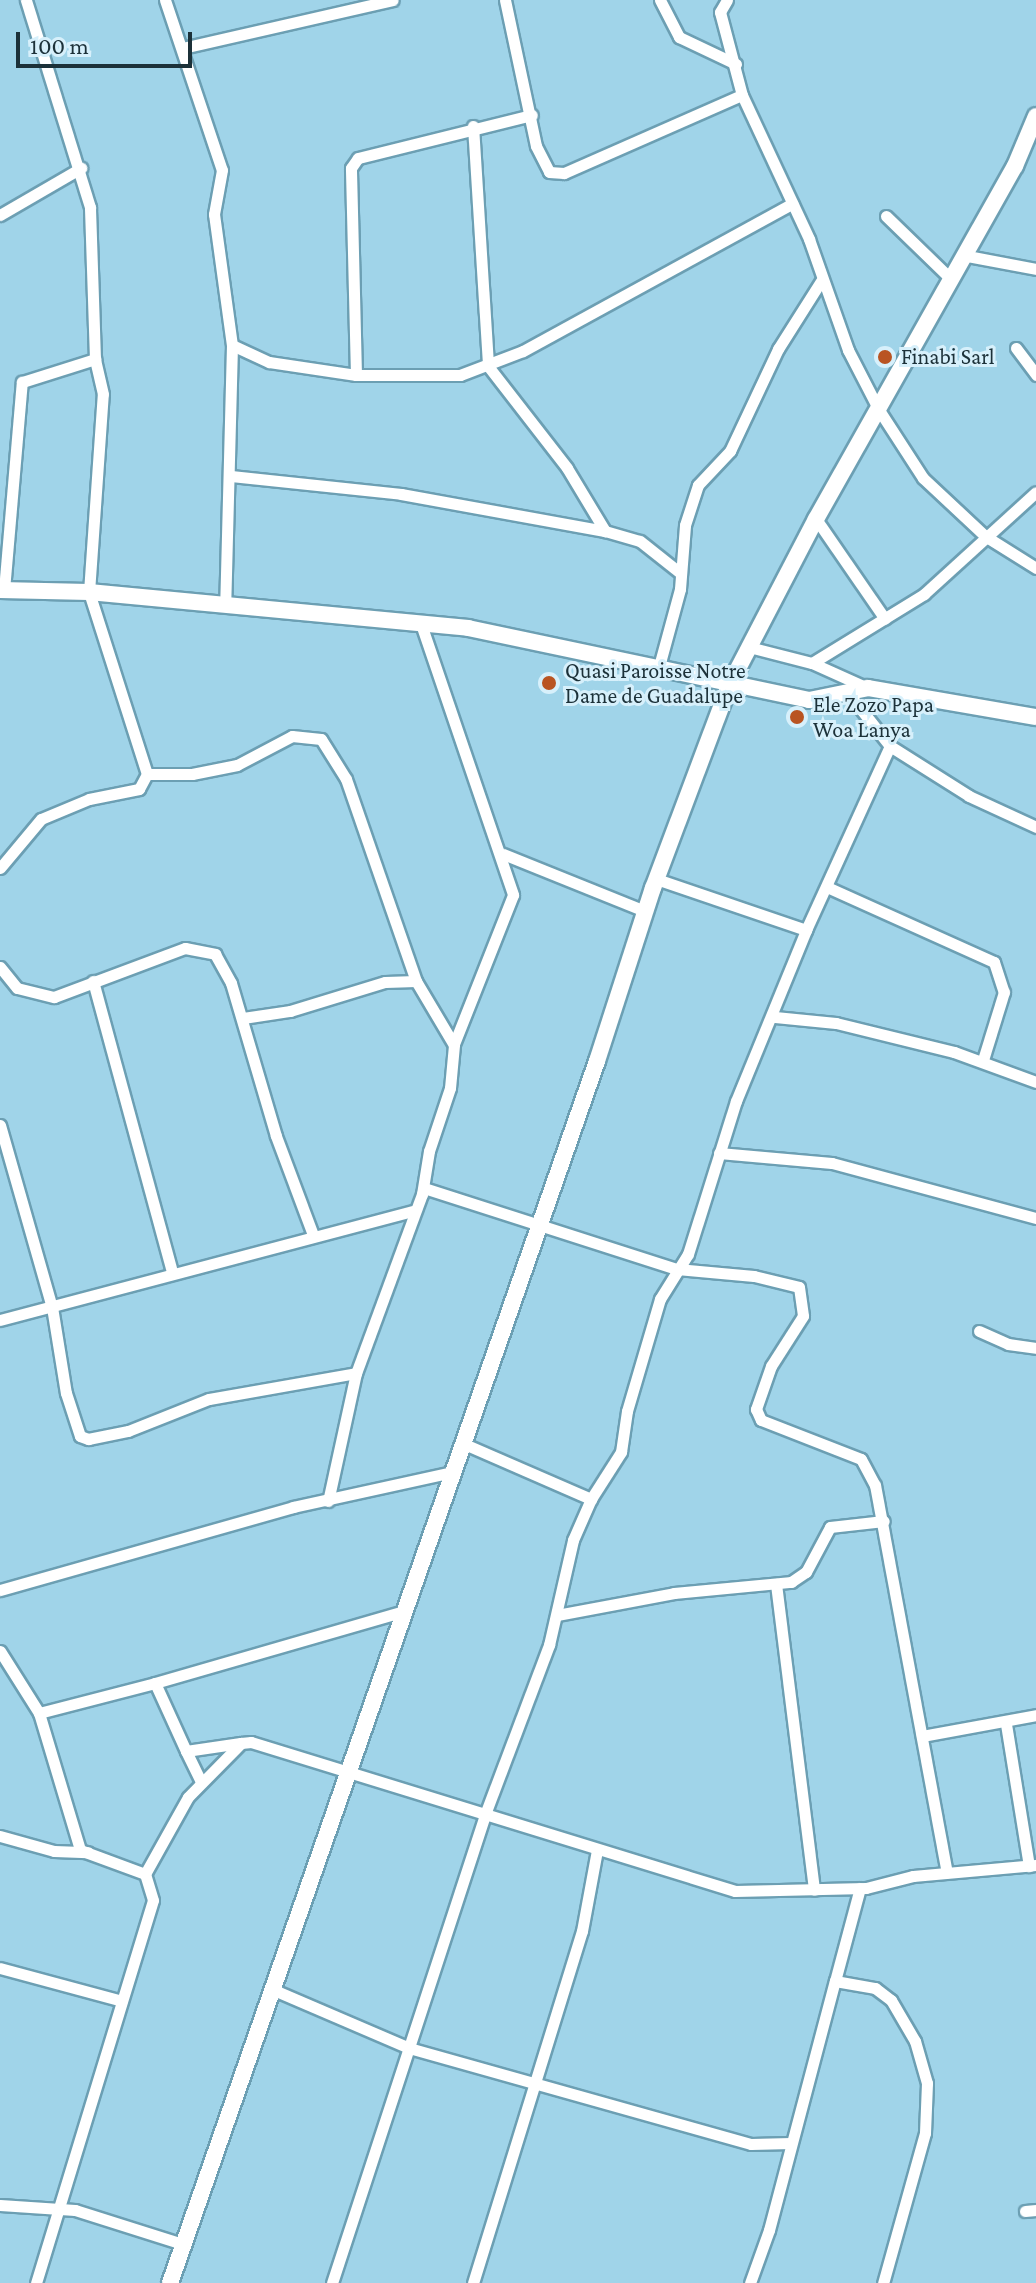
<!DOCTYPE html>
<html>
<head>
<meta charset="utf-8">
<style>
	body { margin:0 }
	#map { position:relative; width:1036px; height:2283px; overflow:hidden; background:#a0d4e9; font-family:"Crimson Pro",serif }
	div>[style] { position:absolute }
	[style*='--x'] { left:calc(var(--x)*1px); top:calc(var(--y)*1px); width:calc(var(--w)*1px); rotate:calc(var(--a)*1deg) }
	.roads { filter:drop-shadow(2px 0 #6c9fb3) drop-shadow(-2px 0 #6c9fb3) drop-shadow(0 2px #6c9fb3) drop-shadow(0 -2px #6c9fb3) }
	.street>* { height:11px; margin:-5.5px; padding:0 5.5px; transform-origin:5.5px; border-radius:5.5px; background:#fff }
	.secondary>* { height:16px; margin:-8px; padding:0 8px; transform-origin:8px; border-radius:8px; background:#fff }
	.dots>* { width:22px; height:22px; translate:-50% -50%; box-sizing:border-box; border:4px solid #d7f0fb; border-radius:50% }
	span { translate:-50% -50%; white-space:nowrap; text-align:center; line-height:1.15; -webkit-text-stroke:6px #d7f0fb; paint-order:stroke }
	.poi-label { font-size:22px; color:#1c3139 }
	.left { translate:0 -50%; text-align:left }
	.scale { position:absolute; left:16px; top:32px; width:176px; height:36px; box-sizing:border-box; border:4px solid #1c3139; border-top:0; padding-left:10px; font-size:24px; line-height:28px; white-space:nowrap; color:#1c3139; -webkit-text-stroke:6px #d7f0fb; paint-order:stroke }
</style>
</head>
<body>
<div id="map">
	<div class="roads">
		<div class="street">
			<i style="--x:165;--y:0;--w:179;--a:71.5"></i>
			<i style="--x:222;--y:170;--w:45;--a:100.3"></i>
			<i style="--x:214;--y:214;--w:132;--a:82.2"></i>
			<i style="--x:232;--y:345;--w:260;--a:91.5"></i>
			<i style="--x:505;--y:0;--w:149;--a:78"></i>
			<i style="--x:536;--y:146;--w:29;--a:63"></i>
			<i style="--x:549;--y:172;--w:15;--a:4"></i>
			<i style="--x:564;--y:173;--w:194;--a:-23.7"></i>
			<i style="--x:660;--y:0;--w:42;--a:62.8"></i>
			<i style="--x:679;--y:37;--w:63;--a:25.3"></i>
			<i style="--x:727;--y:0;--w:14;--a:120"></i>
			<i style="--x:720;--y:12;--w:86;--a:75.2"></i>
			<i style="--x:742;--y:95;--w:159;--a:65"></i>
			<i style="--x:809;--y:239;--w:118;--a:70.6"></i>
			<i style="--x:848;--y:350;--w:68;--a:62.7"></i>
			<i style="--x:879;--y:410;--w:81;--a:57.1"></i>
			<i style="--x:923;--y:478;--w:85;--a:43.1"></i>
			<i style="--x:985;--y:536;--w:60;--a:32.1"></i>
			<i style="--x:183;--y:48;--w:215;--a:-12.9"></i>
			<i style="--x:473;--y:126;--w:240;--a:86.4"></i>
			<i style="--x:488;--y:366;--w:129;--a:52.2"></i>
			<i style="--x:567;--y:468;--w:74;--a:58.9"></i>
			<i style="--x:0;--y:215;--w:94;--a:-30.1"></i>
			<i style="--x:886;--y:216;--w:89;--a:44.1"></i>
			<i style="--x:962;--y:255;--w:75;--a:10.7"></i>
			<i style="--x:232;--y:345;--w:41;--a:24.7"></i>
			<i style="--x:269;--y:362;--w:88;--a:8.5"></i>
			<i style="--x:356;--y:375;--w:104;--a:0"></i>
			<i style="--x:460;--y:375;--w:67;--a:-20.9"></i>
			<i style="--x:523;--y:351;--w:307;--a:-28.7"></i>
			<i style="--x:1016;--y:348;--w:34;--a:53"></i>
			<i style="--x:356;--y:375;--w:207;--a:-91.4"></i>
			<i style="--x:351;--y:168;--w:12;--a:-55"></i>
			<i style="--x:358;--y:158;--w:179;--a:-13.9"></i>
			<i style="--x:231;--y:476;--w:171;--a:6"></i>
			<i style="--x:401;--y:494;--w:207;--a:10.3"></i>
			<i style="--x:605;--y:531;--w:36;--a:16"></i>
			<i style="--x:640;--y:541;--w:50;--a:38.5"></i>
			<i style="--x:816;--y:519;--w:121;--a:55.4"></i>
			<i style="--x:4;--y:590;--w:209;--a:-85.1"></i>
			<i style="--x:22;--y:382;--w:77;--a:-17.5"></i>
			<i style="--x:421;--y:624;--w:286;--a:71.2"></i>
			<i style="--x:513;--y:895;--w:160;--a:111.6"></i>
			<i style="--x:749;--y:647;--w:65;--a:14.3"></i>
			<i style="--x:812;--y:663;--w:61;--a:24.1"></i>
			<i style="--x:812;--y:663;--w:132;--a:-31.6"></i>
			<i style="--x:924;--y:594;--w:151;--a:-42.3"></i>
			<i style="--x:658;--y:670;--w:84;--a:-74.8"></i>
			<i style="--x:680;--y:589;--w:64;--a:-85.5"></i>
			<i style="--x:685;--y:525;--w:42;--a:-72"></i>
			<i style="--x:698;--y:485;--w:47;--a:-46.7"></i>
			<i style="--x:730;--y:451;--w:113;--a:-64.8"></i>
			<i style="--x:778;--y:349;--w:80;--a:-57.7"></i>
			<i style="--x:848;--y:693;--w:68;--a:51.6"></i>
			<i style="--x:890;--y:746;--w:93;--a:32.3"></i>
			<i style="--x:969;--y:796;--w:74;--a:24.8"></i>
			<i style="--x:147;--y:774;--w:45;--a:0"></i>
			<i style="--x:192;--y:774;--w:46;--a:-11.3"></i>
			<i style="--x:237;--y:765;--w:62;--a:-27.8"></i>
			<i style="--x:292;--y:736;--w:29;--a:6"></i>
			<i style="--x:321;--y:739;--w:47;--a:58"></i>
			<i style="--x:346;--y:779;--w:214;--a:70.9"></i>
			<i style="--x:416;--y:981;--w:74;--a:59.3"></i>
			<i style="--x:454;--y:1045;--w:43;--a:95.3"></i>
			<i style="--x:450;--y:1088;--w:66;--a:108.4"></i>
			<i style="--x:429;--y:1151;--w:44;--a:99.2"></i>
			<i style="--x:422;--y:1194;--w:191;--a:110.2"></i>
			<i style="--x:356;--y:1373;--w:131;--a:102.3"></i>
			<i style="--x:503;--y:854;--w:153;--a:21.9"></i>
			<i style="--x:0;--y:868;--w:64;--a:-50.1"></i>
			<i style="--x:41;--y:819;--w:52;--a:-22.6"></i>
			<i style="--x:89;--y:799;--w:51;--a:-11.3"></i>
			<i style="--x:139;--y:789;--w:17;--a:-62"></i>
			<i style="--x:147;--y:774;--w:191;--a:-107.7"></i>
			<i style="--x:89;--y:592;--w:198;--a:-86"></i>
			<i style="--x:103;--y:394;--w:36;--a:-103"></i>
			<i style="--x:95;--y:359;--w:152;--a:-91.9"></i>
			<i style="--x:90;--y:207;--w:217;--a:-107.2"></i>
			<i style="--x:827;--y:887;--w:183;--a:24.2"></i>
			<i style="--x:994;--y:962;--w:32;--a:72"></i>
			<i style="--x:1004;--y:992;--w:71;--a:107.2"></i>
			<i style="--x:806;--y:930;--w:202;--a:-65.5"></i>
			<i style="--x:0;--y:967;--w:27;--a:51"></i>
			<i style="--x:17;--y:988;--w:38;--a:14"></i>
			<i style="--x:54;--y:997;--w:140;--a:-20.5"></i>
			<i style="--x:185;--y:948;--w:31;--a:11"></i>
			<i style="--x:215;--y:954;--w:33;--a:61"></i>
			<i style="--x:231;--y:983;--w:159;--a:73.6"></i>
			<i style="--x:276;--y:1136;--w:106;--a:69.5"></i>
			<i style="--x:93;--y:981;--w:302;--a:74.8"></i>
			<i style="--x:775;--y:1017;--w:61;--a:5.6"></i>
			<i style="--x:836;--y:1023;--w:122;--a:13.8"></i>
			<i style="--x:954;--y:1052;--w:87;--a:20.1"></i>
			<i style="--x:243;--y:1018;--w:48;--a:-8.5"></i>
			<i style="--x:290;--y:1011;--w:99;--a:-17"></i>
			<i style="--x:385;--y:982;--w:31;--a:-2"></i>
			<i style="--x:0;--y:1125;--w:189;--a:74.1"></i>
			<i style="--x:52;--y:1307;--w:87;--a:80.8"></i>
			<i style="--x:66;--y:1393;--w:45;--a:72"></i>
			<i style="--x:80;--y:1436;--w:9;--a:21"></i>
			<i style="--x:88;--y:1439;--w:41;--a:-11.3"></i>
			<i style="--x:128;--y:1431;--w:87;--a:-21.6"></i>
			<i style="--x:209;--y:1399;--w:149;--a:-10"></i>
			<i style="--x:719;--y:1153;--w:113;--a:5.1"></i>
			<i style="--x:832;--y:1163;--w:211;--a:15.1"></i>
			<i style="--x:424;--y:1188;--w:266;--a:17.8"></i>
			<i style="--x:677;--y:1269;--w:77;--a:5.2"></i>
			<i style="--x:754;--y:1276;--w:46;--a:13.7"></i>
			<i style="--x:799;--y:1287;--w:29;--a:82"></i>
			<i style="--x:803;--y:1316;--w:59;--a:122.6"></i>
			<i style="--x:771;--y:1366;--w:46;--a:109.2"></i>
			<i style="--x:756;--y:1409;--w:12;--a:66"></i>
			<i style="--x:761;--y:1420;--w:107;--a:21.3"></i>
			<i style="--x:861;--y:1459;--w:30;--a:62"></i>
			<i style="--x:875;--y:1485;--w:394;--a:79.5"></i>
			<i style="--x:0;--y:1320;--w:427;--a:-14.8"></i>
			<i style="--x:979;--y:1331;--w:32;--a:24"></i>
			<i style="--x:1008;--y:1344;--w:28;--a:8"></i>
			<i style="--x:462;--y:1443;--w:141;--a:23.5"></i>
			<i style="--x:776;--y:1584;--w:308;--a:82.9"></i>
			<i style="--x:0;--y:1590;--w:305;--a:-15.8"></i>
			<i style="--x:293;--y:1507;--w:163;--a:-12.4"></i>
			<i style="--x:557;--y:1615;--w:119;--a:-10.6"></i>
			<i style="--x:674;--y:1593;--w:118;--a:-5.4"></i>
			<i style="--x:791;--y:1582;--w:18;--a:-34"></i>
			<i style="--x:806;--y:1572;--w:51;--a:-61.9"></i>
			<i style="--x:830;--y:1527;--w:54;--a:-6.3"></i>
			<i style="--x:0;--y:1651;--w:73;--a:57.8"></i>
			<i style="--x:39;--y:1713;--w:120;--a:-14.5"></i>
			<i style="--x:155;--y:1683;--w:75;--a:65.5"></i>
			<i style="--x:186;--y:1751;--w:55;--a:-8.4"></i>
			<i style="--x:155;--y:1683;--w:259;--a:-16.1"></i>
			<i style="--x:39;--y:1713;--w:143;--a:73.3"></i>
			<i style="--x:80;--y:1850;--w:69;--a:20.3"></i>
			<i style="--x:145;--y:1874;--w:88;--a:-60.8"></i>
			<i style="--x:188;--y:1797;--w:76;--a:-45.5"></i>
			<i style="--x:241;--y:1743;--w:10;--a:-6"></i>
			<i style="--x:251;--y:1742;--w:506;--a:17.11"></i>
			<i style="--x:735;--y:1891;--w:131;--a:-1.3"></i>
			<i style="--x:866;--y:1888;--w:49;--a:-14.3"></i>
			<i style="--x:913;--y:1876;--w:123;--a:-5.1"></i>
			<i style="--x:1006;--y:1724;--w:144;--a:80.8"></i>
			<i style="--x:922;--y:1736;--w:116;--a:-10.4"></i>
			<i style="--x:186;--y:1751;--w:34;--a:64"></i>
			<i style="--x:0;--y:1836;--w:56;--a:15.5"></i>
			<i style="--x:54;--y:1851;--w:34;--a:2"></i>
			<i style="--x:0;--y:1968;--w:126;--a:15.1"></i>
			<i style="--x:835;--y:1981;--w:96;--a:-75"></i>
			<i style="--x:274;--y:1990;--w:147;--a:23.2"></i>
			<i style="--x:409;--y:2048;--w:355;--a:15.7"></i>
			<i style="--x:751;--y:2144;--w:40;--a:-1.4"></i>
			<i style="--x:0;--y:2205;--w:75;--a:3.8"></i>
			<i style="--x:75;--y:2210;--w:112;--a:17.6"></i>
			<i style="--x:1025;--y:2211;--w:11;--a:-5"></i>
			<i style="--x:36;--y:2283;--w:400;--a:-73"></i>
			<i style="--x:153;--y:1900;--w:27;--a:-107"></i>
			<i style="--x:332;--y:2283;--w:490;--a:-71.9"></i>
			<i style="--x:484;--y:1817;--w:184;--a:-69.3"></i>
			<i style="--x:549;--y:1645;--w:108;--a:-77.1"></i>
			<i style="--x:573;--y:1540;--w:45;--a:-66.3"></i>
			<i style="--x:591;--y:1499;--w:56;--a:-57.4"></i>
			<i style="--x:621;--y:1452;--w:41;--a:-81.7"></i>
			<i style="--x:627;--y:1411;--w:117;--a:-73.6"></i>
			<i style="--x:660;--y:1299;--w:53;--a:-58.1"></i>
			<i style="--x:688;--y:1254;--w:160;--a:-72.6"></i>
			<i style="--x:736;--y:1101;--w:185;--a:-67.7"></i>
			<i style="--x:806;--y:930;--w:158;--a:-161.2"></i>
			<i style="--x:473;--y:2283;--w:368;--a:-72.8"></i>
			<i style="--x:582;--y:1931;--w:82;--a:-79.5"></i>
			<i style="--x:750;--y:2283;--w:56;--a:-70.3"></i>
			<i style="--x:769;--y:2230;--w:258;--a:-75.2"></i>
			<i style="--x:835;--y:1981;--w:41;--a:9.9"></i>
			<i style="--x:875;--y:1988;--w:20;--a:37"></i>
			<i style="--x:891;--y:2000;--w:48;--a:59.7"></i>
			<i style="--x:915;--y:2041;--w:44;--a:74.1"></i>
			<i style="--x:927;--y:2083;--w:50;--a:92.3"></i>
			<i style="--x:925;--y:2133;--w:156;--a:105.6"></i>
		</div>
		<div class="secondary">
			<i style="--x:0;--y:590;--w:89;--a:1.3"></i>
			<i style="--x:89;--y:592;--w:381;--a:5.4"></i>
			<i style="--x:468;--y:628;--w:349;--a:11.9"></i>
			<i style="--x:809;--y:700;--w:60;--a:-11.5"></i>
			<i style="--x:868;--y:688;--w:170;--a:9.8"></i>
			<i style="--x:170;--y:2283;--w:1294;--a:-70.74"></i>
			<i style="--x:597;--y:1061;--w:182;--a:-72.1"></i>
			<i style="--x:653;--y:888;--w:216;--a:-69.4"></i>
			<i style="--x:729;--y:686;--w:188;--a:-62.5"></i>
			<i style="--x:816;--y:519;--w:405;--a:-60.6"></i>
			<i style="--x:1015;--y:166;--w:54;--a:-67.2"></i>
		</div>
	</div>
	<div class="dots">
		<i style="left:885px;top:357px;background:#b95422"></i>
		<i style="left:549px;top:683px;background:#b95422"></i>
		<i style="left:797px;top:717px;background:#b95422"></i>
	</div>
	<div class="poi-label">
		<span class="left" style="left:901px;top:357px">Finabi Sarl</span>
		<span class="left" style="left:565px;top:683px">Quasi Paroisse Notre<br>Dame de Guadalupe</span>
		<span class="left" style="left:813px;top:717px">Ele Zozo Papa<br>Woa Lanya</span>
	</div>
	<div class="scale">100 m</div>
</div>
</body>
</html>
